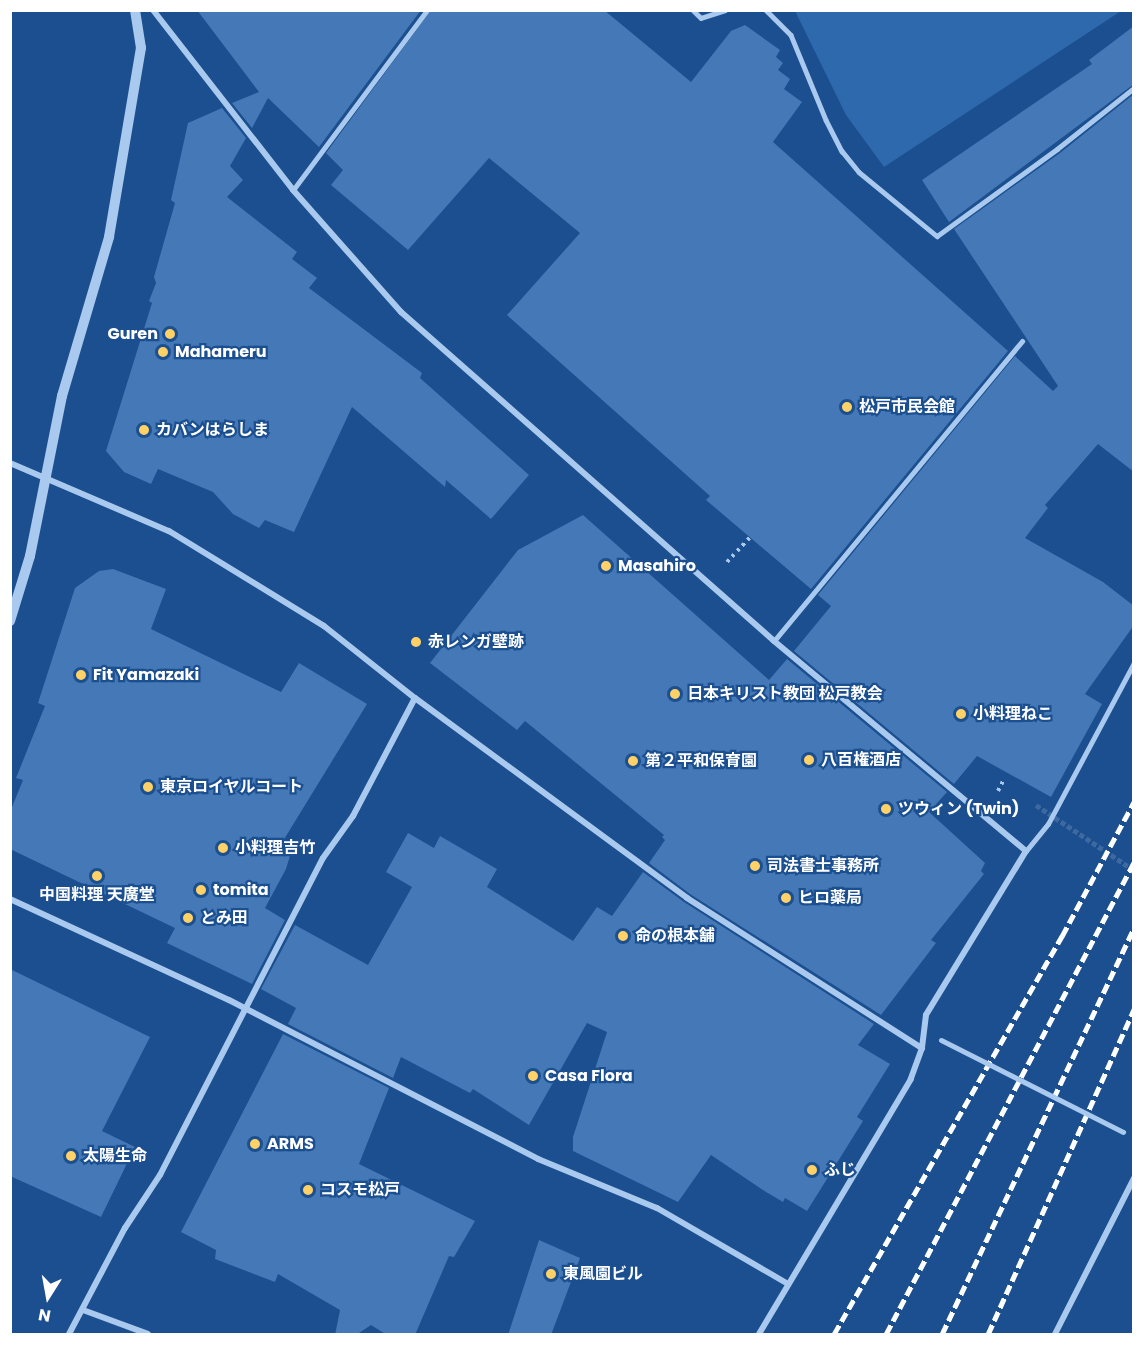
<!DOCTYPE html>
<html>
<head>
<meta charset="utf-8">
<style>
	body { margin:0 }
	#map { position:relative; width:1144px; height:1345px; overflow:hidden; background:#1b4f8f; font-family:Poppins,"Noto Sans JP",sans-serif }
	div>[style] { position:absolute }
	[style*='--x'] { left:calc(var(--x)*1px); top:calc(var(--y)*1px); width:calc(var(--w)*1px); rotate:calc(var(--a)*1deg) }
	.green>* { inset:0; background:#2e69ad }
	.building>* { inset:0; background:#4478b7 }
	.pedestrian-tunnel>* { height:5px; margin-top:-2.5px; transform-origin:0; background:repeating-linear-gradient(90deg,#3d69a0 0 5px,transparent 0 7.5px) }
	.path>* { height:4px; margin-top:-2px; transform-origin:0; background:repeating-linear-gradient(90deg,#a9c9ee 0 3px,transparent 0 7.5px) }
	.service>* { height:4.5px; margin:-2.25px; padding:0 2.25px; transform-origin:2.25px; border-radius:2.25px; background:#a9c9ee }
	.minor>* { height:6px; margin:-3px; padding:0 3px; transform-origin:3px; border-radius:3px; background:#a9c9ee }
	.tertiary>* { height:10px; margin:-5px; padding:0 5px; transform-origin:5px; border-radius:5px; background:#a9c9ee }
	.rail>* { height:4.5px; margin-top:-2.25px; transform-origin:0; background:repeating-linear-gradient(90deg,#fff 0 10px,transparent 0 14.5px) }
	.pedestrian-bridge>* { height:5px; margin:-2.5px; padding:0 2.5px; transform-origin:2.5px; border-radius:2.5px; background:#a9c9ee }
	.dots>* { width:16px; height:16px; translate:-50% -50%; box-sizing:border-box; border:3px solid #1b4f8f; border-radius:50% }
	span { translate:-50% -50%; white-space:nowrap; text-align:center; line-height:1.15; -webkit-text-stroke:4.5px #1b4f8f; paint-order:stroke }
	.poi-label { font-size:16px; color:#fff; font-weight:700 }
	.right { translate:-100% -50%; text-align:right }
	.left { translate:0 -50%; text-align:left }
	.frame { position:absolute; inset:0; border:12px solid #fff; pointer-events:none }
	.north { position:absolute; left:18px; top:1267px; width:60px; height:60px; -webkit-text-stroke:4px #1b4f8f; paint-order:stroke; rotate:191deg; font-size:16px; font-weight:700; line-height:24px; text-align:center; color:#fff }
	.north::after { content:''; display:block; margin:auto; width:21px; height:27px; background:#fff; clip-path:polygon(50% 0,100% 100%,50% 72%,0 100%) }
</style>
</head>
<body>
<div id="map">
	<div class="green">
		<i style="clip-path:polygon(795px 11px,796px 10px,1121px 11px,884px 167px,846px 115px)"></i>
	</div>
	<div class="building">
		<i style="clip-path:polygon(197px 10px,421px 10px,319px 147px,268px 98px,252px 128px,232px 103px,259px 92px)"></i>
		<i style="clip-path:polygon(431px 10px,604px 10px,691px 82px,731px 31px,745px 25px,780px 50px,776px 57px,783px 63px,778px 70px,790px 79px,784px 89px,802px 102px,773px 142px,1008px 351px,811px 589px,706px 500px,710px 496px,507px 315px,580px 233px,489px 158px,408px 250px,331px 185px,343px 170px,326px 153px)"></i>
		<i style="clip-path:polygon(1134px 26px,1134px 84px,949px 222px,922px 180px,1092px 64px,1089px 60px)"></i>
		<i style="clip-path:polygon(1134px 94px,1134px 472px,1098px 444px,1045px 505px,1048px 508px,1025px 538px,1103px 582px,1134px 606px,1134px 625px,1085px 694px,1102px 704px,1051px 797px,977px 756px,954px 784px,794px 651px,831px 606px,818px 595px,1015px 356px,1053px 391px,1058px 386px,954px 229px,1060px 153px)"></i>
		<i style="clip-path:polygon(222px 108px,246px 138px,230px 166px,243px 180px,227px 197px,297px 252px,292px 259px,317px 278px,309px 288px,422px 373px,420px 378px,529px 475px,491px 519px,446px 480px,445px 487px,352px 407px,294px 532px,265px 520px,259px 528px,233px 514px,213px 492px,158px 469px,151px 484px,124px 472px,106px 451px,152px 303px,149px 301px,156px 283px,154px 277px,175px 203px,171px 200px,188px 123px)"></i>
		<i style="clip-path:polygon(583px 515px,769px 680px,787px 659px,947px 792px,929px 812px,985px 863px,981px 871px,984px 874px,931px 940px,936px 943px,881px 1015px,690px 894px,649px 863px,665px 840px,662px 837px,664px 835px,525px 721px,517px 730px,430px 663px,518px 550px)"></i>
		<i style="clip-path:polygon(113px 569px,166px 589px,151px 629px,281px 692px,299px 663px,367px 704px,283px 841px,293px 846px,286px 869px,265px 908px,285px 920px,252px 984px,167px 943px,175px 928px,10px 849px,10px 812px,23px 780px,16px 778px,45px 706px,38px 703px,75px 588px,99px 571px)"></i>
		<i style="clip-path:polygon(408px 833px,434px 848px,440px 836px,497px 869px,487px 887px,573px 941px,597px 907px,612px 916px,643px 872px,684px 902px,874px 1024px,858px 1045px,890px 1064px,857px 1117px,863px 1121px,807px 1211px,785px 1198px,783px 1202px,766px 1192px,711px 1155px,678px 1202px,573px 1151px,573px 1137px,607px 1032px,587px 1023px,529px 1125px,473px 1089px,470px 1093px,401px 1057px,393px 1078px,288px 1024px,296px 1008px,261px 989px,295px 925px,368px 965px,412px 887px,386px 872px)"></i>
		<i style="clip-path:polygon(10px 969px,150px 1037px,102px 1131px,135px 1147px,101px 1217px,10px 1176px)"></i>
		<i style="clip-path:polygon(283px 1034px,389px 1088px,359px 1164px,475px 1221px,454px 1257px,449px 1256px,415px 1335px,387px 1335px,371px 1325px,356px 1335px,335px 1335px,340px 1310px,278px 1274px,275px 1282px,215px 1259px,216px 1250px,181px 1232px)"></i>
		<i style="clip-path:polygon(539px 1240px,580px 1258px,551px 1335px,508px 1335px)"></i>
	</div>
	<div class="pedestrian-tunnel">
		<i style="--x:1036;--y:805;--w:118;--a:33.6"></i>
	</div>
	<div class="path">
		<i style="--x:727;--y:562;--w:34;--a:-47"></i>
		<i style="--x:998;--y:791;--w:11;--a:-63"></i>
	</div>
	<div class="service">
		<i style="--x:693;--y:10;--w:11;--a:45"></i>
		<i style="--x:701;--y:18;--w:25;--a:-18"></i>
		<i style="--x:766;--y:10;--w:35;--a:45"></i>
		<i style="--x:791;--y:35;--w:92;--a:67.6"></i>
		<i style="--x:826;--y:120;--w:35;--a:63"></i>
		<i style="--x:842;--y:151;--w:27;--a:51"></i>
		<i style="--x:859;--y:172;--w:101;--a:39.4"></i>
		<i style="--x:937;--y:236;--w:148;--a:-35.9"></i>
		<i style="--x:1057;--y:149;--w:98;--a:-38.4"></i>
		<i style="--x:293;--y:190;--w:224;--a:-53.3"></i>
		<i style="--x:774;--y:641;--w:389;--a:-50.4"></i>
		<i style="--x:1026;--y:851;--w:35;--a:-51"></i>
		<i style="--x:1048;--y:824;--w:183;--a:-61.9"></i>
	</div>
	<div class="minor">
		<i style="--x:153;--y:10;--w:228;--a:52.1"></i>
		<i style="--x:293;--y:190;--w:163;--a:48.5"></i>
		<i style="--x:401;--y:312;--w:497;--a:41.4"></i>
		<i style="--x:774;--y:641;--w:328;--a:39.8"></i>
		<i style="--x:1026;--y:851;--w:192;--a:121.4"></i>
		<i style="--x:926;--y:1015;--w:33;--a:97"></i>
		<i style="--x:922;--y:1048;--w:33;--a:110"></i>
		<i style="--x:911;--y:1079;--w:297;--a:120.8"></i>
		<i style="--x:10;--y:463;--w:173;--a:23.2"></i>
		<i style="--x:169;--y:531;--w:182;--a:31.5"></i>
		<i style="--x:324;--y:626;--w:116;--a:38.4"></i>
		<i style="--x:415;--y:698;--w:338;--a:36.3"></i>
		<i style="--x:687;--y:898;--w:279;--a:32.6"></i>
		<i style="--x:10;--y:899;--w:241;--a:24.8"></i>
		<i style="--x:229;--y:1000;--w:348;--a:27.2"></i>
		<i style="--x:538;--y:1159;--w:129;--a:22.4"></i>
		<i style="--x:657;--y:1208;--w:151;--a:30.1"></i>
		<i style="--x:83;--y:1310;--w:69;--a:20.3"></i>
		<i style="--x:69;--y:1334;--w:120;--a:-62.2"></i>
		<i style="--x:125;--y:1228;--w:64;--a:-56.6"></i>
		<i style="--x:160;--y:1175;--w:356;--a:-62.8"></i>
		<i style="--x:323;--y:858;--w:52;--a:-54.5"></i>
		<i style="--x:353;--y:816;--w:133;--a:-62.3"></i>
		<i style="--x:1055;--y:1334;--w:175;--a:-63.1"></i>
	</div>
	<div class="tertiary">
		<i style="--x:10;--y:621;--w:68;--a:-72.9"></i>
		<i style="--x:30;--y:556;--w:163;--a:-78.7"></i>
		<i style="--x:62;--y:396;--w:166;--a:-73.5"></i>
		<i style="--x:109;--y:237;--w:192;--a:-80.4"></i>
		<i style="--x:141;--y:48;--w:38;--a:-99"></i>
	</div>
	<div class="rail">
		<i style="--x:834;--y:1334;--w:459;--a:-60.2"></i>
		<i style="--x:1062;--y:936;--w:152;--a:-61.8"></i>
		<i style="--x:886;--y:1334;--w:533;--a:-62.28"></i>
		<i style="--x:942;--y:1334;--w:449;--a:-64.7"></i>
		<i style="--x:988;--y:1334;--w:356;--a:-65.8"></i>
	</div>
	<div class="pedestrian-bridge">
		<i style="--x:941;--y:1040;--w:204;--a:26.8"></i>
	</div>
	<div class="dots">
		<i style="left:170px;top:334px;background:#ffd166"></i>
		<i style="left:163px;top:352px;background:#ffd166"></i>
		<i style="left:847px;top:407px;background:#ffd166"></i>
		<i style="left:144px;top:430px;background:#ffd166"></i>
		<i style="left:606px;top:566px;background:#ffd166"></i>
		<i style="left:416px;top:642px;background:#ffd166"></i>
		<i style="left:81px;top:675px;background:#ffd166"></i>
		<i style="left:675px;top:694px;background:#ffd166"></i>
		<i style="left:961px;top:714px;background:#ffd166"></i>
		<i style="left:809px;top:760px;background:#ffd166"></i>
		<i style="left:633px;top:761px;background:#ffd166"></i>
		<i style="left:148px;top:787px;background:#ffd166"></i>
		<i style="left:886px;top:809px;background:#ffd166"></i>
		<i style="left:223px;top:848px;background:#ffd166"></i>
		<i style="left:755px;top:866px;background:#ffd166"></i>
		<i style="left:97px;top:876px;background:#ffd166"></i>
		<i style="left:201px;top:890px;background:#ffd166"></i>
		<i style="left:786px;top:898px;background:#ffd166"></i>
		<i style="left:188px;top:918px;background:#ffd166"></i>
		<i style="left:623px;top:936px;background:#ffd166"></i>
		<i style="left:533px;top:1076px;background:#ffd166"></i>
		<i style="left:255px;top:1144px;background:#ffd166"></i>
		<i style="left:71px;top:1156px;background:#ffd166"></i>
		<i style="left:812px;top:1170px;background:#ffd166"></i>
		<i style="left:308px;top:1190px;background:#ffd166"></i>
		<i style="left:551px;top:1274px;background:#ffd166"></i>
	</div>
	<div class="poi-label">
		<span class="right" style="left:158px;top:334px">Guren</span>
		<span class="left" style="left:175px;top:352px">Mahameru</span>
		<span class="left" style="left:859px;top:407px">松戸市民会館</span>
		<span class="left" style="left:156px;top:430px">カバンはらしま</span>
		<span class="left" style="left:618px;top:566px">Masahiro</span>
		<span class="left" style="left:428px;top:642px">赤レンガ壁跡</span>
		<span class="left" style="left:93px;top:675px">Fit Yamazaki</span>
		<span class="left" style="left:687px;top:694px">日本キリスト教団 松戸教会</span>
		<span class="left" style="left:973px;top:714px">小料理ねこ</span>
		<span class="left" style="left:821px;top:760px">八百権酒店</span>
		<span class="left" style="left:645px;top:761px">第２平和保育園</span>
		<span class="left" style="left:160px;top:787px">東京ロイヤルコート</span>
		<span class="left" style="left:898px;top:809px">ツウィン (Twin)</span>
		<span class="left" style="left:235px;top:848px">小料理吉竹</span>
		<span class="left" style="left:767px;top:866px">司法書士事務所</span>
		<span class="left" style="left:213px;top:890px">tomita</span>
		<span style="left:97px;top:895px">中国料理 天廣堂</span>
		<span class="left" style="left:798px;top:898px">ヒロ薬局</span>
		<span class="left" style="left:200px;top:918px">とみ田</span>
		<span class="left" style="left:635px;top:936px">命の根本舗</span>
		<span class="left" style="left:545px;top:1076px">Casa Flora</span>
		<span class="left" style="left:267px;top:1144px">ARMS</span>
		<span class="left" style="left:83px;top:1156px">太陽生命</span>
		<span class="left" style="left:824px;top:1170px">ふじ</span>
		<span class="left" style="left:320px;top:1190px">コスモ松戸</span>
		<span class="left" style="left:563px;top:1274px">東風園ビル</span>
	</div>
	<div class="frame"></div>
	<div class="north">N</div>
</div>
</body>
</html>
